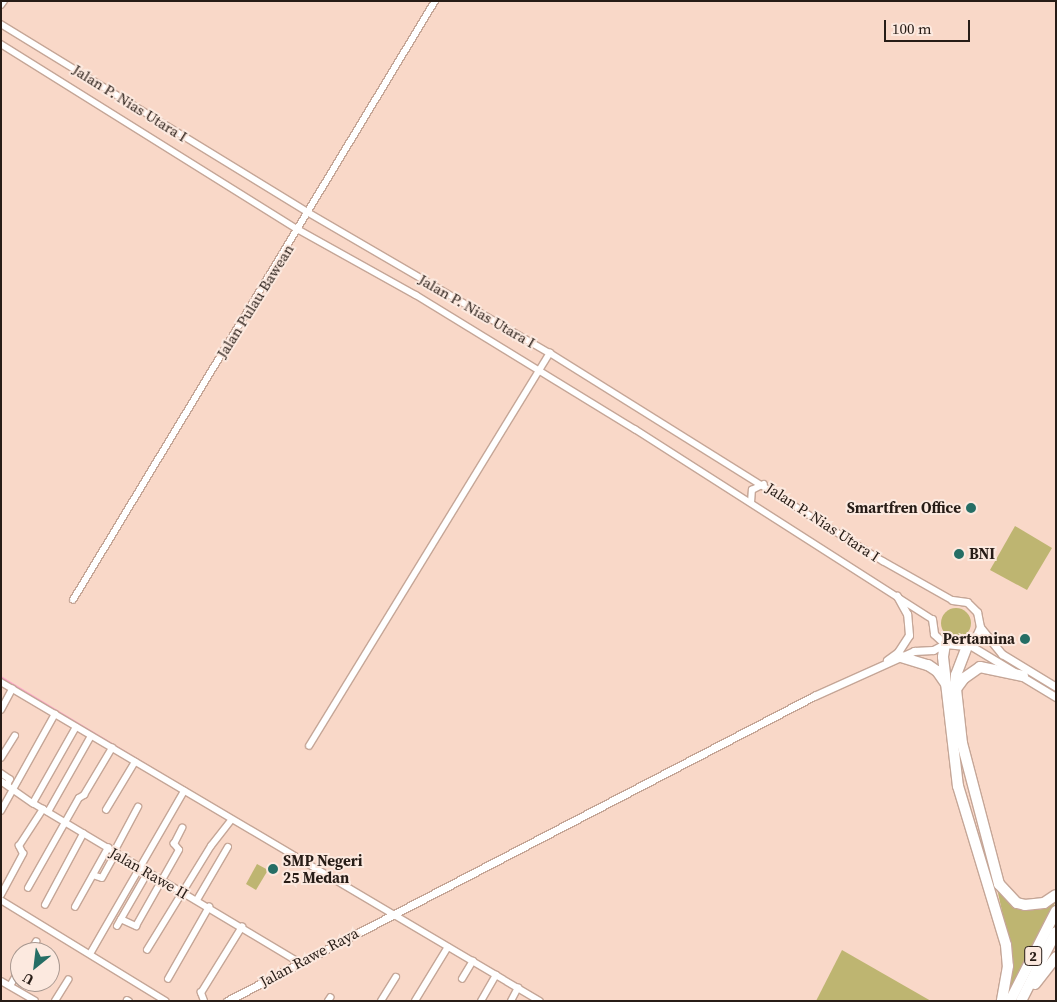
<!DOCTYPE html>
<html>
<head>
<meta charset="utf-8">
<style>
	body { margin:0 }
	#map { position:relative; width:1057px; height:1002px; overflow:hidden; background:#f9d8c8; font-family:"Source Serif 4",serif }
	div>[style] { position:absolute }
	[style*='--x'] { left:calc(var(--x)*1px); top:calc(var(--y)*1px); width:calc(var(--w)*1px); rotate:calc(var(--a)*1deg) }
	.green>* { inset:0; background:#beb571 }
	.round { border-radius:50% }
	.stream>* { height:2px; margin:-1px; padding:0 1px; transform-origin:1px; border-radius:1px; background:#ffa3c9 }
	.roads { filter:drop-shadow(1px 0 #c5a697) drop-shadow(-1px 0 #c5a697) drop-shadow(0 1px #c5a697) drop-shadow(0 -1px #c5a697) }
	.minor>* { height:5.5px; margin:-2.75px; padding:0 2.75px; transform-origin:2.75px; border-radius:2.75px; background:#fff }
	.tertiary>* { height:7px; margin:-3.5px; padding:0 3.5px; transform-origin:3.5px; border-radius:3.5px; background:#fff }
	.motorway>* { height:10px; margin:-5px; padding:0 5px; transform-origin:5px; border-radius:5px; background:#fff }
	.dots>* { width:14px; height:14px; translate:-50% -50%; box-sizing:border-box; border:2px solid #fce9df; border-radius:50% }
	span { translate:-50% -50%; white-space:nowrap; text-align:center; line-height:1.15; -webkit-text-stroke:4px #fce9df; paint-order:stroke }
	.shield-label span { padding:1px 4px; background:#fce9df; border:1px solid; border-radius:4px; -webkit-text-stroke-width:0 }
	.shield-label { font-size:14px; color:#271c16; font-weight:700 }
	.street-label { font-size:15px; color:#271c16 }
	.poi-label { font-size:15px; color:#271c16; font-weight:700 }
	.right { translate:-100% -50%; text-align:right }
	.left { translate:0 -50%; text-align:left }
	.frame { position:absolute; inset:0; border:2px solid #271c16; pointer-events:none }
	.north { position:absolute; left:10px; top:942px; width:50px; height:50px; box-sizing:border-box; background:#fce9df; border:1px solid #a7978f; border-radius:50%; rotate:209deg; font-size:14px; font-weight:700; line-height:20px; text-align:center; color:#271c16 }
	.north::after { content:''; display:block; margin:auto; width:18px; height:22px; background:#266e65; clip-path:polygon(50% 0,100% 100%,50% 72%,0 100%) }
	.scale { position:absolute; left:884px; top:20px; width:86px; height:22px; box-sizing:border-box; border:2px solid #271c16; border-top:0; padding-left:6px; font-size:15px; line-height:18px; white-space:nowrap; color:#271c16; -webkit-text-stroke:4px #fce9df; paint-order:stroke }
</style>
</head>
<body>
<div id="map">
	<div class="green">
		<i style="clip-path:polygon(1015px 526px,1052px 548px,1027px 590px,990px 570px)"></i>
		<i class="round" style="left:941px;top:608px;width:30px;height:30px"></i>
		<i style="clip-path:polygon(257px 864px,268px 870px,256px 890px,246px 884px)"></i>
		<i style="clip-path:polygon(996px 884px,1006px 899px,1026px 910px,1040px 910px,1056px 901px,1009px 992px,1011px 965px,1008px 938px)"></i>
		<i style="clip-path:polygon(842px 950px,931px 1001px,816px 1001px)"></i>
	</div>
	<div class="stream">
		<i style="--x:1;--y:677;--w:232;--a:31.1"></i>
	</div>
	<div class="roads">
		<div class="minor">
			<i style="--x:1;--y:5;--w:5;--a:-53"></i>
			<i style="--x:1;--y:24;--w:361;--a:31.5"></i>
			<i style="--x:309;--y:213;--w:279;--a:30.2"></i>
			<i style="--x:550;--y:353;--w:393;--a:32"></i>
			<i style="--x:883;--y:561;--w:79;--a:29.5"></i>
			<i style="--x:1;--y:44;--w:351;--a:32"></i>
			<i style="--x:299;--y:230;--w:134;--a:29.1"></i>
			<i style="--x:416;--y:295;--w:257;--a:31.5"></i>
			<i style="--x:635;--y:429;--w:353;--a:32.6"></i>
			<i style="--x:751;--y:503;--w:13;--a:-86"></i>
			<i style="--x:752;--y:490;--w:13;--a:-27"></i>
			<i style="--x:73;--y:600;--w:700;--a:-58.85"></i>
			<i style="--x:1;--y:682;--w:626;--a:30.62"></i>
			<i style="--x:1;--y:710;--w:24;--a:-62"></i>
			<i style="--x:309;--y:746;--w:461;--a:-58.5"></i>
			<i style="--x:1;--y:758;--w:26;--a:-58"></i>
			<i style="--x:1;--y:773;--w:11;--a:34"></i>
			<i style="--x:10;--y:779;--w:6;--a:108"></i>
			<i style="--x:1;--y:781;--w:39;--a:35"></i>
			<i style="--x:33;--y:803;--w:310;--a:30.9"></i>
			<i style="--x:33;--y:803;--w:87;--a:-60.5"></i>
			<i style="--x:106;--y:810;--w:56;--a:-58.9"></i>
			<i style="--x:1;--y:811;--w:111;--a:-60.9"></i>
			<i style="--x:48;--y:812;--w:87;--a:-60.5"></i>
			<i style="--x:114;--y:852;--w:51;--a:-61.9"></i>
			<i style="--x:93;--y:875;--w:9;--a:18"></i>
			<i style="--x:102;--y:878;--w:29;--a:-61"></i>
			<i style="--x:28;--y:888;--w:103;--a:-60.5"></i>
			<i style="--x:79;--y:798;--w:6;--a:-31"></i>
			<i style="--x:84;--y:795;--w:55;--a:-59.2"></i>
			<i style="--x:1;--y:895;--w:47;--a:-61.8"></i>
			<i style="--x:23;--y:854;--w:9;--a:-117"></i>
			<i style="--x:19;--y:846;--w:44;--a:-57"></i>
			<i style="--x:1;--y:900;--w:193;--a:31.5"></i>
			<i style="--x:197;--y:900;--w:61;--a:-59.7"></i>
			<i style="--x:45;--y:905;--w:81;--a:-61.8"></i>
			<i style="--x:75;--y:907;--w:68;--a:-60.8"></i>
			<i style="--x:121;--y:919;--w:17;--a:25"></i>
			<i style="--x:136;--y:926;--w:87;--a:-60.5"></i>
			<i style="--x:179;--y:850;--w:8;--a:-130"></i>
			<i style="--x:174;--y:844;--w:18;--a:-63"></i>
			<i style="--x:117;--y:926;--w:62;--a:-60.1"></i>
			<i style="--x:147;--y:950;--w:122;--a:-58.4"></i>
			<i style="--x:211;--y:846;--w:33;--a:-52"></i>
			<i style="--x:30;--y:952;--w:12;--a:-59"></i>
			<i style="--x:90;--y:954;--w:188;--a:-60"></i>
			<i style="--x:168;--y:979;--w:83;--a:-60.3"></i>
			<i style="--x:462;--y:979;--w:21;--a:-59"></i>
			<i style="--x:1;--y:981;--w:39;--a:30"></i>
			<i style="--x:10;--y:986;--w:20;--a:-60"></i>
			<i style="--x:127;--y:1000;--w:2;--a:27"></i>
			<i style="--x:55;--y:1001;--w:25;--a:-58"></i>
			<i style="--x:204;--y:1001;--w:9;--a:-111"></i>
			<i style="--x:201;--y:993;--w:78;--a:-58.2"></i>
			<i style="--x:328;--y:1001;--w:4;--a:-56"></i>
			<i style="--x:381;--y:1001;--w:28;--a:-58"></i>
			<i style="--x:415;--y:1001;--w:63;--a:-58.6"></i>
			<i style="--x:481;--y:1001;--w:30;--a:-60"></i>
			<i style="--x:511;--y:1001;--w:15;--a:-62"></i>
		</div>
		<div class="tertiary">
			<i style="--x:932;--y:619;--w:15;--a:82"></i>
			<i style="--x:934;--y:634;--w:15;--a:42"></i>
			<i style="--x:945;--y:644;--w:18;--a:6"></i>
			<i style="--x:963;--y:646;--w:13;--a:-29"></i>
			<i style="--x:974;--y:640;--w:14;--a:-65"></i>
			<i style="--x:980;--y:627;--w:15;--a:-101"></i>
			<i style="--x:977;--y:612;--w:14;--a:-135"></i>
			<i style="--x:967;--y:602;--w:15;--a:-172"></i>
			<i style="--x:980;--y:627;--w:35;--a:51"></i>
			<i style="--x:1002;--y:654;--w:63;--a:31.4"></i>
			<i style="--x:968;--y:644;--w:103;--a:31.1"></i>
			<i style="--x:887;--y:660;--w:14;--a:-36"></i>
			<i style="--x:898;--y:652;--w:20;--a:-57"></i>
			<i style="--x:909;--y:635;--w:21;--a:-95"></i>
			<i style="--x:907;--y:614;--w:21;--a:-119"></i>
			<i style="--x:227;--y:1001;--w:662;--a:-27.46"></i>
			<i style="--x:814;--y:696;--w:110;--a:-24.2"></i>
			<i style="--x:914;--y:651;--w:19;--a:-3"></i>
			<i style="--x:933;--y:650;--w:13;--a:-27"></i>
		</div>
		<div class="motorway">
			<i style="--x:945;--y:644;--w:13;--a:99"></i>
			<i style="--x:943;--y:657;--w:130;--a:83.4"></i>
			<i style="--x:958;--y:786;--w:166;--a:73.2"></i>
			<i style="--x:1006;--y:945;--w:21;--a:85"></i>
			<i style="--x:1008;--y:966;--w:36;--a:100"></i>
			<i style="--x:901;--y:657;--w:28;--a:17"></i>
			<i style="--x:928;--y:665;--w:11;--a:34"></i>
			<i style="--x:937;--y:671;--w:16;--a:55"></i>
			<i style="--x:1023;--y:676;--w:44;--a:-168.2"></i>
			<i style="--x:980;--y:667;--w:19;--a:145"></i>
			<i style="--x:964;--y:678;--w:14;--a:126"></i>
			<i style="--x:956;--y:689;--w:54;--a:83.7"></i>
			<i style="--x:962;--y:743;--w:146;--a:75.3"></i>
			<i style="--x:999;--y:884;--w:26;--a:47"></i>
			<i style="--x:1017;--y:903;--w:8;--a:14"></i>
			<i style="--x:1025;--y:905;--w:19;--a:-6"></i>
			<i style="--x:1044;--y:903;--w:14;--a:-34"></i>
			<i style="--x:956;--y:689;--w:14;--a:-90"></i>
			<i style="--x:956;--y:675;--w:33;--a:-69"></i>
			<i style="--x:1035;--y:984;--w:34;--a:-52"></i>
			<i style="--x:1010;--y:1001;--w:101;--a:-62.9"></i>
			<i style="--x:1021;--y:1001;--w:77;--a:-63.1"></i>
		</div>
	</div>
	<div class="dots">
		<i style="left:971px;top:508px;background:#266e65"></i>
		<i style="left:959px;top:554px;background:#266e65"></i>
		<i style="left:1025px;top:639px;background:#266e65"></i>
		<i style="left:273px;top:869px;background:#266e65"></i>
	</div>
	<div class="shield-label">
		<span style="left:1033px;top:956px">2</span>
	</div>
	<div class="street-label">
		<span style="left:130px;top:103px;rotate:32deg">Jalan P. Nias Utara I</span>
		<span style="left:255px;top:301px;rotate:-58deg">Jalan Pulau Bawean</span>
		<span style="left:477px;top:311px;rotate:30deg">Jalan P. Nias Utara I</span>
		<span style="left:823px;top:522px;rotate:33deg">Jalan P. Nias Utara I</span>
		<span style="left:149px;top:873px;rotate:30deg">Jalan Rawe II</span>
		<span style="left:309px;top:957px;rotate:-28deg">Jalan Rawe Raya</span>
	</div>
	<div class="poi-label">
		<span class="right" style="left:961px;top:508px">Smartfren Office</span>
		<span class="left" style="left:969px;top:554px">BNI</span>
		<span class="right" style="left:1015px;top:639px">Pertamina</span>
		<span class="left" style="left:283px;top:869px">SMP Negeri<br>25 Medan</span>
	</div>
	<div class="frame"></div>
	<div class="north">U</div>
	<div class="scale">100 m</div>
</div>
</body>
</html>
